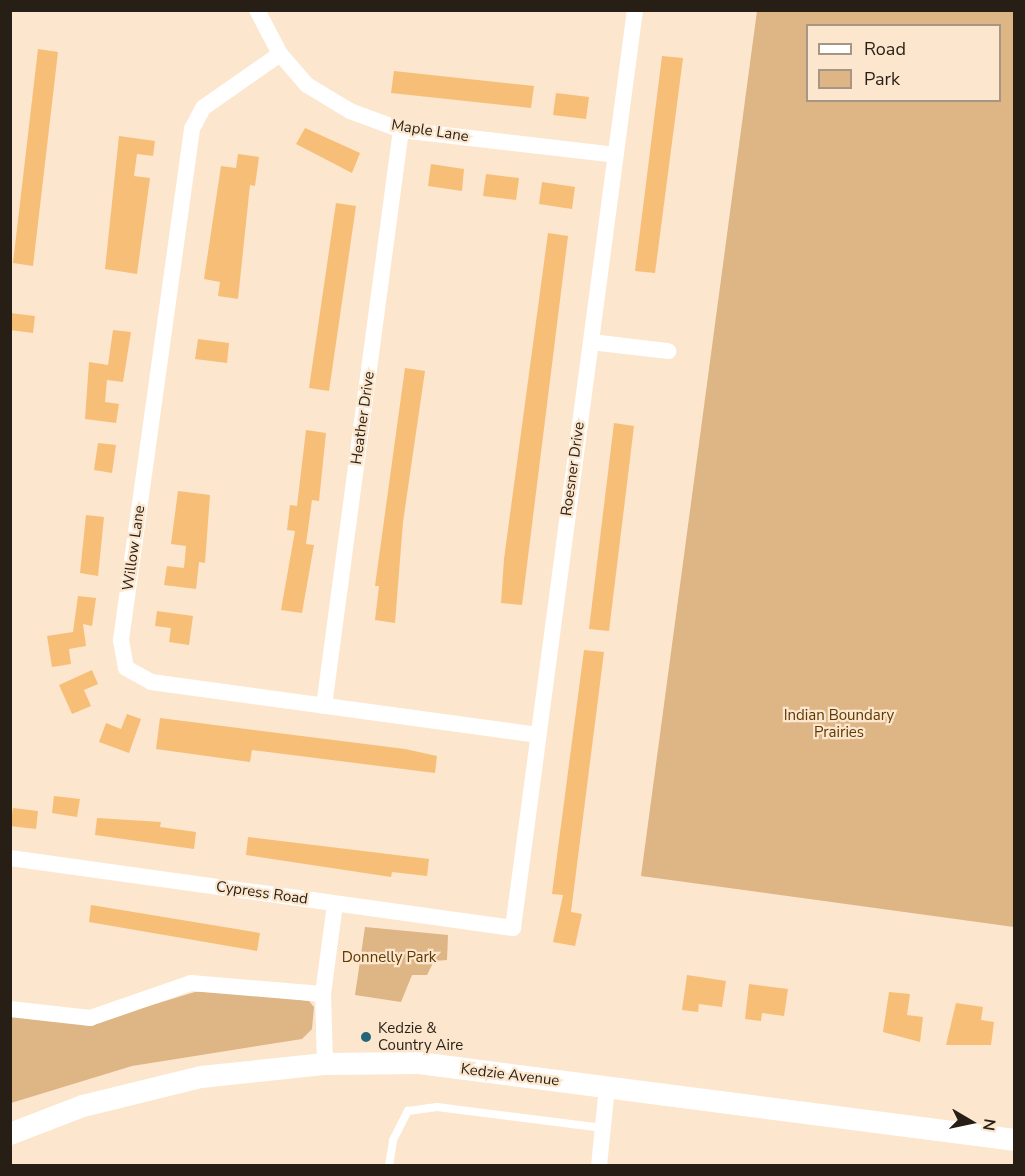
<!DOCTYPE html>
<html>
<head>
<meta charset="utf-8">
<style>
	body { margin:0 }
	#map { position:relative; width:1025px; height:1176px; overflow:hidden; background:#fce6cd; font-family:"Nunito Sans",sans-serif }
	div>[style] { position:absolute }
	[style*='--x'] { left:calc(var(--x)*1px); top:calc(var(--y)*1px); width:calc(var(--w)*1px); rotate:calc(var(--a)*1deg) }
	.green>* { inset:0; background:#deb585 }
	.building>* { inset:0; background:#f7be77 }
	.lane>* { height:8px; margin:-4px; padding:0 4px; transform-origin:4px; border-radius:4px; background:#fff }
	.street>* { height:16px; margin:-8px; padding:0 8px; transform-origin:8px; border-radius:8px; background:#fff }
	.secondary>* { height:22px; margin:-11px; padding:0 11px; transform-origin:11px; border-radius:11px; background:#fff }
	.dots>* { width:16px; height:16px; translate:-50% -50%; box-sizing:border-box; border:3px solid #fce6cd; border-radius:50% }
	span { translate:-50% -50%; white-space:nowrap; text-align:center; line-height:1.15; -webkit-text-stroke:4.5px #fce6cd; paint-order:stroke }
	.street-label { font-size:15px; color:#271f16 }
	.park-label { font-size:15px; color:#5e3a00 }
	.poi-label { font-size:15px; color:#271f16 }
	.left { translate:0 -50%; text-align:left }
	.frame { position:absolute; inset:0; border:12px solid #271f16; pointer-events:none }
	.legend { position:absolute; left:806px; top:24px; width:195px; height:78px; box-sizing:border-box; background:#fce6cd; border:2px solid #a79684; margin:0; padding:8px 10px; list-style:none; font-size:18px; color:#271f16 }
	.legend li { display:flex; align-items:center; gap:12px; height:30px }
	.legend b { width:30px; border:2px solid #a79684 }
	.north { position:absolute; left:941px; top:1092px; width:60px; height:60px; -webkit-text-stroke:4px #fce6cd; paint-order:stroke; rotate:99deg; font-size:16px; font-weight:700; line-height:24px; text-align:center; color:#271f16 }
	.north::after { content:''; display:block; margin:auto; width:21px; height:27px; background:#271f16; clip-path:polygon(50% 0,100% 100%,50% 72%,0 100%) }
</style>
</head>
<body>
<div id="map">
	<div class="green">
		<i style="clip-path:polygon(evenodd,757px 11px,1014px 11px,1014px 927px,641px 876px,757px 11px,808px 26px,1000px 26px,1000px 100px,808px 100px,808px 26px)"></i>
		<i style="clip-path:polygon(365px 927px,448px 935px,447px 960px,434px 961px,427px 975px,412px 975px,401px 1002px,355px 995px)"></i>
		<i style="clip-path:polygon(224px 989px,309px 1001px,314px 1007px,312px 1029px,302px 1039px,132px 1066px,11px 1103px,11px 1015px,93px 1023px,195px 992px)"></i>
	</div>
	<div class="building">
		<i style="clip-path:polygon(38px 49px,58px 52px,33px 266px,13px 263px)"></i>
		<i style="clip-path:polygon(662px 56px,683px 58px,655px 273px,635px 271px)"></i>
		<i style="clip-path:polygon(394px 71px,534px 86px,531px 108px,391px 93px)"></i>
		<i style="clip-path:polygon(556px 93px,589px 97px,586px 119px,553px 115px)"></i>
		<i style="clip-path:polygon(305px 128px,360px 153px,352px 173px,296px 144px)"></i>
		<i style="clip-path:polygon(119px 136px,155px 141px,153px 156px,137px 154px,134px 176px,150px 178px,137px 274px,105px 269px)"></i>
		<i style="clip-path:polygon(238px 154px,259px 157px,255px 186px,250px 185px,238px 299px,218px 296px,220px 282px,204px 279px,221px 166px,236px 168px)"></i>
		<i style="clip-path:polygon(431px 164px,464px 169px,462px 191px,428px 186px)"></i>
		<i style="clip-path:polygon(486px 174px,519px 178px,516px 200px,483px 196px)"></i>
		<i style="clip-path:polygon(542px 182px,575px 187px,572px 209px,539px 204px)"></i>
		<i style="clip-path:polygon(336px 203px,356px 206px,329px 391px,309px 388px)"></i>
		<i style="clip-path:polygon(548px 233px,568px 236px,522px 605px,501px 603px,504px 559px)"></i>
		<i style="clip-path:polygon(10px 313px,35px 316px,33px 333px,10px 330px)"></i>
		<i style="clip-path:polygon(113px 330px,131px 332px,123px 382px,107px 380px,105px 402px,119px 404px,116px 423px,85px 419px,89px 362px,108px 365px)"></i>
		<i style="clip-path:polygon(198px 339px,229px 343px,227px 363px,195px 359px)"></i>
		<i style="clip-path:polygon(405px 368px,425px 371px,403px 522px,395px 623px,375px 620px,379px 586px,375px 586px)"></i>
		<i style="clip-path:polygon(614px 423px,634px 426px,609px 631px,589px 629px)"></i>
		<i style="clip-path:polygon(306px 430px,326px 433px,319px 501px,312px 500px,306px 544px,314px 545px,302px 613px,281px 610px,295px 531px,287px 530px,290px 505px,297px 506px)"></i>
		<i style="clip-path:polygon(98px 443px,116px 445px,112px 473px,94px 470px)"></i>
		<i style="clip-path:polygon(178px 491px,210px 495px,205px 563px,199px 562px,196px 589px,164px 585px,167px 566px,184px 568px,186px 546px,171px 544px)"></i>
		<i style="clip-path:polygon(86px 515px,104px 517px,98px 576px,80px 573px)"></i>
		<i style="clip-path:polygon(78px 596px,96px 598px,92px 626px,83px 624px,86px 646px,69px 649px,71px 664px,52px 667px,47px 636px,73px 632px)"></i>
		<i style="clip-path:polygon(157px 611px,193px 616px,189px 645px,169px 642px,171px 628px,155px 626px)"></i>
		<i style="clip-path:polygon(584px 650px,604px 652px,571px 912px,582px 914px,575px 946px,553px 942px,563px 895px,552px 894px)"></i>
		<i style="clip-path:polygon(92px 670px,98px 684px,84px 690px,91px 706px,72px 714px,59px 685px)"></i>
		<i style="clip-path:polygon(127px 714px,141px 719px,129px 753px,99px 742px,106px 723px,121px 729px)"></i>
		<i style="clip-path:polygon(160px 718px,405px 749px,437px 756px,435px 773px,252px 750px,250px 762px,156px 749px)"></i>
		<i style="clip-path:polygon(54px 796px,80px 799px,77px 817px,52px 813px)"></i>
		<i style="clip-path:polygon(13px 808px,38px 811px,36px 829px,10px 826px)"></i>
		<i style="clip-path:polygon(97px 818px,161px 822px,160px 827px,196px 832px,194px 849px,95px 835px)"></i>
		<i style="clip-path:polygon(248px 837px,429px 859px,427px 876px,392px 872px,391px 877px,246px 855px)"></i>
		<i style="clip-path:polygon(91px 905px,260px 933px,257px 951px,89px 922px)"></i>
		<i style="clip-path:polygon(687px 975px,726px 981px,722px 1007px,699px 1004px,698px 1012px,682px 1010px)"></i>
		<i style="clip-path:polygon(749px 984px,788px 989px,784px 1016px,762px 1013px,761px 1021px,745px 1019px)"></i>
		<i style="clip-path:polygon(889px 992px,910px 994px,907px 1015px,923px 1017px,920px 1042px,883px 1032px)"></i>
		<i style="clip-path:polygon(956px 1003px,983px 1007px,981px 1020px,994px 1022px,991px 1045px,946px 1045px)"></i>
	</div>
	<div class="lane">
		<i style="--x:389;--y:1166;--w:26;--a:-81"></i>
		<i style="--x:393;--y:1140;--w:33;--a:-63"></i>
		<i style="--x:408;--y:1111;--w:29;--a:-8"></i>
		<i style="--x:437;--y:1107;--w:167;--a:7.2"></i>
	</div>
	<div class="street">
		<i style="--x:257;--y:10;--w:50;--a:62.4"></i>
		<i style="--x:280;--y:54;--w:41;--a:48.9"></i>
		<i style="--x:307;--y:85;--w:50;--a:31.2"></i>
		<i style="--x:350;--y:111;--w:54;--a:20.4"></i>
		<i style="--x:401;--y:130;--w:216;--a:6.6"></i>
		<i style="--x:280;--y:54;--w:94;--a:145"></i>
		<i style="--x:203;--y:108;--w:24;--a:118"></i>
		<i style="--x:192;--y:129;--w:516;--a:97.91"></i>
		<i style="--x:121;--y:640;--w:28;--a:80"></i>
		<i style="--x:126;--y:668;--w:29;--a:29"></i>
		<i style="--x:151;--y:682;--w:390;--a:7.8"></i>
		<i style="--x:591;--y:342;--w:78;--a:6.7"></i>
		<i style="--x:324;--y:706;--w:581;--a:-82.39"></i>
		<i style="--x:10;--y:858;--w:508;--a:7.92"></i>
		<i style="--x:513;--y:928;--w:926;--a:-82.43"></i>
		<i style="--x:10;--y:1009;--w:81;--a:6.4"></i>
		<i style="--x:90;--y:1018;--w:107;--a:-19.1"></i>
		<i style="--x:191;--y:983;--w:132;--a:4.8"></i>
		<i style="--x:325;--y:1064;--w:70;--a:-91.6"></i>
		<i style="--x:323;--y:994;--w:91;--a:-82.4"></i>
		<i style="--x:599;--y:1166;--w:79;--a:-84.2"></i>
	</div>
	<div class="secondary">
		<i style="--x:10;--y:1134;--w:78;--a:-21"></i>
		<i style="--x:83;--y:1106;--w:122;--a:-13.8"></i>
		<i style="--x:201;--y:1077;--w:125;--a:-6"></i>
		<i style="--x:325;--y:1064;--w:94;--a:-0.6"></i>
		<i style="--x:419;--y:1063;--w:600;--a:7.37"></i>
	</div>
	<div class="dots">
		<i style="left:366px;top:1037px;background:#246679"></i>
	</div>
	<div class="street-label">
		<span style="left:430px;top:131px;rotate:9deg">Maple Lane</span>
		<span style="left:363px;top:418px;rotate:-82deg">Heather Drive</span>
		<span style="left:573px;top:469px;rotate:-82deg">Roesner Drive</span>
		<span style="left:134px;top:548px;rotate:-82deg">Willow Lane</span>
		<span style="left:262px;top:893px;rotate:8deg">Cypress Road</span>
		<span style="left:510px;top:1075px;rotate:7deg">Kedzie Avenue</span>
	</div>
	<div class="park-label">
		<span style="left:839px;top:724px">Indian Boundary<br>Prairies</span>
		<span style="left:389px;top:958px">Donnelly Park</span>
	</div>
	<div class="poi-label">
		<span class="left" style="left:378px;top:1037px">Kedzie &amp;<br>Country Aire</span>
	</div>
	<div class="frame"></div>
	<ul class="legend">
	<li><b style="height:8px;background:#fff"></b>Road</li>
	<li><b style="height:16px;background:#deb585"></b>Park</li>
	</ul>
	<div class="north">N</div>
</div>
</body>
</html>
